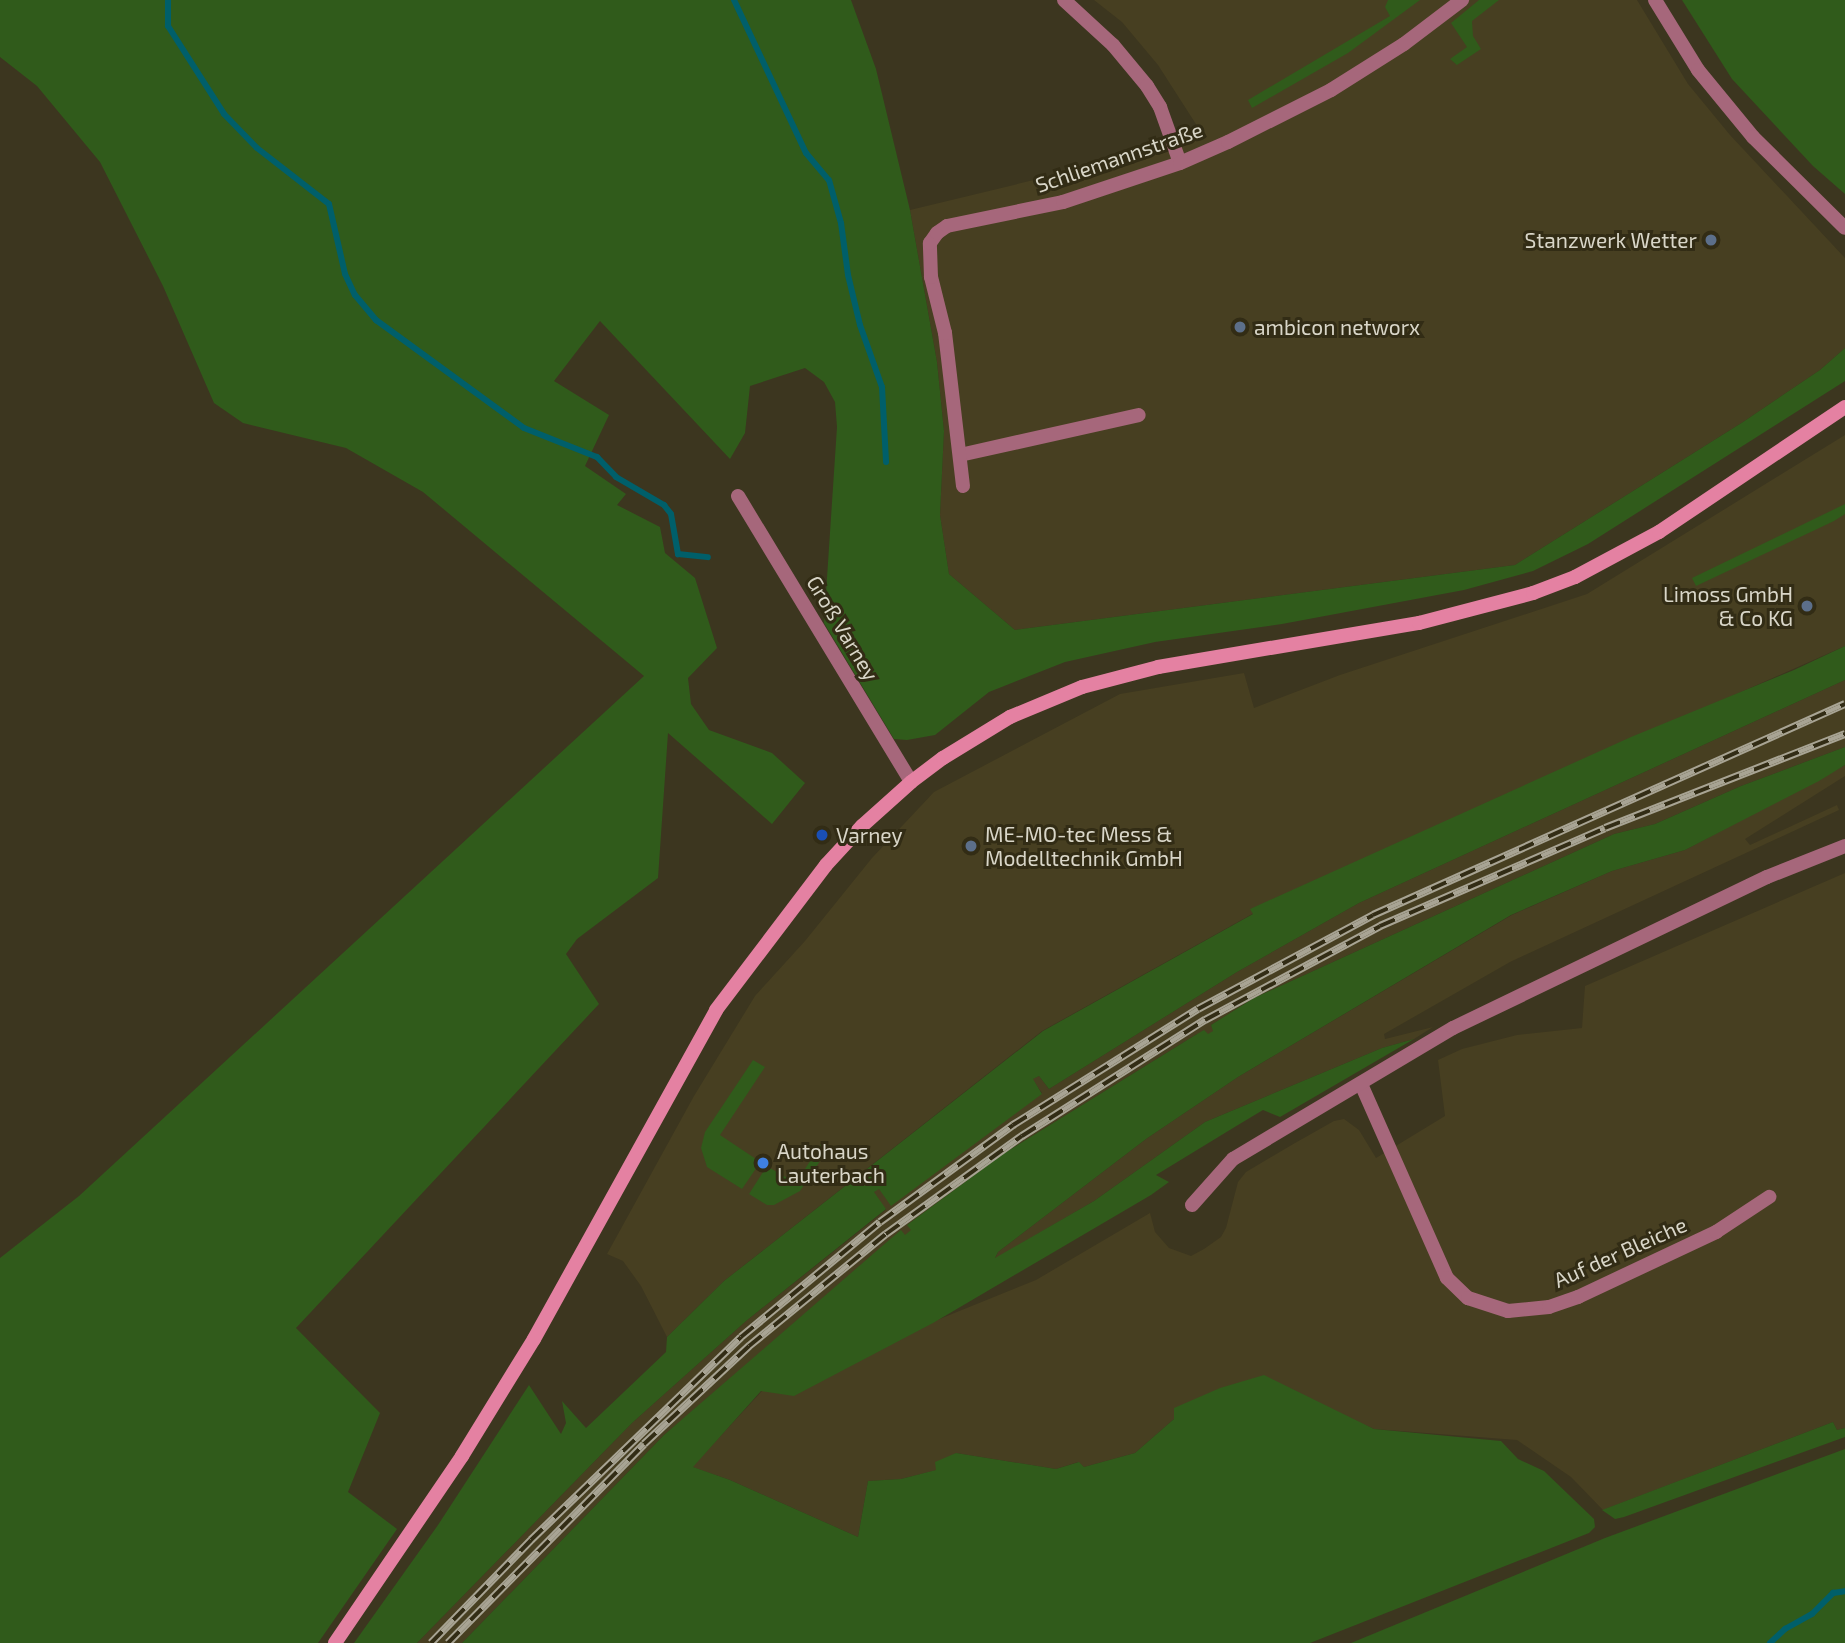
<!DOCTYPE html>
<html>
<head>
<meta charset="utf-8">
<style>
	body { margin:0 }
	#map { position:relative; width:1845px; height:1643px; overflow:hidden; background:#3c361f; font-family:"Exo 2",sans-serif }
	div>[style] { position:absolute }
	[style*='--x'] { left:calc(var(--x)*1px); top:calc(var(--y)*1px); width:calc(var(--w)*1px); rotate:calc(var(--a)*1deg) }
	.built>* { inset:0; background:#473f21 }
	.green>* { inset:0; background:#305b1b }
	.stream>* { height:6px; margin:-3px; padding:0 3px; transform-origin:3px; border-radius:3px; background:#005f6a }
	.street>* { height:14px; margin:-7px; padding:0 7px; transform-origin:7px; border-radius:7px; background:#a6677b }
	.secondary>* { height:14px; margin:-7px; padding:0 7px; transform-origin:7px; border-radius:7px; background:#e481a2 }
	.rail>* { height:8px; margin-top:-4px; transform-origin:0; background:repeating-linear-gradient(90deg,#322c15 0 16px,#a8a494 0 32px); box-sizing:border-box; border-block:2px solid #a8a494 }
	.dots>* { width:19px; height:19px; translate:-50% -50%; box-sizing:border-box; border:4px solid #322c15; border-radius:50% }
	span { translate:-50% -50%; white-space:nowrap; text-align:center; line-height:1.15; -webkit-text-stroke:6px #322c15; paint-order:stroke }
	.street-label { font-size:21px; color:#d9d6c8 }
	.poi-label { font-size:21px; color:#d9d6c8 }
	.right { translate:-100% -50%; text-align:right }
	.left { translate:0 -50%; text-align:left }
</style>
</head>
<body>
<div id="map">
	<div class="built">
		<i style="clip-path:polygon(1094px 0,1637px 0,1688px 84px,1730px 135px,1845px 258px,1845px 348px,1820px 370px,1743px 422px,1515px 565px,1015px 630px,949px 574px,940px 515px,944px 431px,937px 362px,910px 210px,1154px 151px,1201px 132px,1158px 65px,1122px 22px)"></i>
		<i style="clip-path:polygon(1845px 435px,1845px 646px,1251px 909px,1254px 913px,1042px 1031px,724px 1281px,667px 1337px,641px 1286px,623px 1261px,607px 1254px,694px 1096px,755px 996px,805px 941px,872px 858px,934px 792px,1120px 694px,1244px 673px,1254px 708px,1340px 675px,1587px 594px)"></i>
		<i style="clip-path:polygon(1845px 680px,1845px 747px,1741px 786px,1655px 824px,1614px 834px,1254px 998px,1211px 1025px,1214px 1031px,1208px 1035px,1197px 1034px,1003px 1154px,908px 1225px,912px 1230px,664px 1435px,462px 1643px,417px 1643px,632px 1423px,746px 1321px,886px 1210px,873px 1192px,879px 1188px,891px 1205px,1042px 1093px,1032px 1079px,1039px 1076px,1049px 1089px,1237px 972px,1359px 903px)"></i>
		<i style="clip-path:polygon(1845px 765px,1845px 776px,1745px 839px,1750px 845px,1837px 805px,1839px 810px,1510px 962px,1384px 1034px,1385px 1039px,1433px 1027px,1414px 1039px,1382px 1048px,1205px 1122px,1094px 1201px,995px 1259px,998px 1252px,1146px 1139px,1238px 1077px,1512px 915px,1612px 871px,1685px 850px)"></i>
		<i style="clip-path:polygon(1845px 873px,1845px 1428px,1837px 1430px,1833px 1422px,1603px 1510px,1571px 1477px,1517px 1440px,1374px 1429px,1326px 1408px,1174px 1419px,1135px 1453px,1084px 1467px,1078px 1462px,1056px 1469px,956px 1453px,937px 1470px,901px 1479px,868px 1481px,858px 1537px,730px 1480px,692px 1467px,762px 1391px,1036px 1280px,1150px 1213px,1155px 1232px,1169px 1248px,1191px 1256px,1204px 1249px,1221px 1237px,1226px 1228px,1238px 1182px,1246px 1172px,1295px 1143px,1334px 1121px,1344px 1119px,1359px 1130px,1376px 1158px,1445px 1116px,1438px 1060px,1462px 1049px,1517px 1035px,1582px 1028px,1585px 986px)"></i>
	</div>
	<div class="green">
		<i style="clip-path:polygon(0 0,851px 0,876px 69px,910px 210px,937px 362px,944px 431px,940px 515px,949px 574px,1015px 630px,1515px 565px,1743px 422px,1820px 370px,1845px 348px,1845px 381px,1588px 544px,1533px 571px,1464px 590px,1282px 624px,1155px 642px,1065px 662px,989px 692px,935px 735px,907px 740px,894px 739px,824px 623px,837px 427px,835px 402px,824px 382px,805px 368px,750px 386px,745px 433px,730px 459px,600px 321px,554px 381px,609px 415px,585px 466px,626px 494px,617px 505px,660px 527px,665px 553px,695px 578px,717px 648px,688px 678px,691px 704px,709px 730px,772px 753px,805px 783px,772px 824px,668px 733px,658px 878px,577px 939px,566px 954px,599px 1004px,296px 1328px,380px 1413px,348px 1492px,397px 1529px,318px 1643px,0 1643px,0 1258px,79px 1196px,644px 676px,423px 492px,346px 448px,243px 423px,214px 403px,163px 286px,100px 162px,37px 86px,0 57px)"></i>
		<i style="clip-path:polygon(1388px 0,1420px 0,1348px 53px,1252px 108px,1248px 100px,1390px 16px,1385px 7px)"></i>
		<i style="clip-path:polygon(1479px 0,1499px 0,1472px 21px,1473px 36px,1481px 49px,1457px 65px,1450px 59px,1467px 47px,1451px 23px)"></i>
		<i style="clip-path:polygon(1682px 0,1845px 0,1845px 194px,1813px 166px,1732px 79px)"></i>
		<i style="clip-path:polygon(1845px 504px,1845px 514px,1834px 521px,1696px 586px,1692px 578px)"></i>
		<i style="clip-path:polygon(1845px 646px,1845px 680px,1359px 903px,1237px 972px,1049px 1089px,1039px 1076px,1033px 1079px,1042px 1094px,891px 1206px,879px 1189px,874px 1192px,886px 1209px,746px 1321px,632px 1423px,417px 1643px,354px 1643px,438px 1525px,529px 1385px,561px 1434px,566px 1423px,562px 1401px,586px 1428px,666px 1352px,667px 1337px,724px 1281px,1043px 1031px,1253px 914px,1250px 909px,1631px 737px,1794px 670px)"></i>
		<i style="clip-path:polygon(1845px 747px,1845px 765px,1819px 781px,1685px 850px,1612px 871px,1511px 915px,1238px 1077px,1146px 1139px,998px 1252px,995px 1258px,1094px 1201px,1205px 1122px,1382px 1048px,1414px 1039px,1280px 1117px,1263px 1110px,1238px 1125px,1156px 1175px,1169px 1182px,1151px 1195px,933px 1323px,794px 1396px,761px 1391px,693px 1467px,730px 1480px,858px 1537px,868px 1481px,901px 1479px,936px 1470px,935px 1462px,956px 1453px,1056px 1469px,1079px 1462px,1084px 1467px,1135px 1453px,1174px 1419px,1174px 1408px,1220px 1388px,1264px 1375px,1374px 1429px,1501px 1441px,1518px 1459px,1544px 1471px,1594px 1519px,1595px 1527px,1589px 1533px,1310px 1643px,462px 1643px,664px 1435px,888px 1241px,901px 1230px,905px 1235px,911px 1230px,907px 1225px,1003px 1154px,1197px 1034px,1204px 1030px,1208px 1034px,1213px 1031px,1211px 1025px,1254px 998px,1614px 834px,1655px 824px,1741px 786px)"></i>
		<i style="clip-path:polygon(753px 1060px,765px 1067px,720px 1135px,756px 1159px,755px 1162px,759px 1164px,742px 1189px,707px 1167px,701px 1148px,705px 1132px)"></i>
		<i style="clip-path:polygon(821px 1144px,828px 1149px,800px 1191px,774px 1205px,767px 1205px,749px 1194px,765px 1169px,770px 1168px,796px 1183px)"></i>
		<i style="clip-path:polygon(1833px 1422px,1837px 1430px,1845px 1428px,1845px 1437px,1624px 1517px,1615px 1519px,1602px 1510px)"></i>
		<i style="clip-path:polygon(1845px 1449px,1845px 1643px,1351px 1643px,1605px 1538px)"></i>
	</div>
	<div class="stream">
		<i style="--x:168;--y:0;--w:26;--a:90"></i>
		<i style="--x:168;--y:26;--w:104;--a:57.5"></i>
		<i style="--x:224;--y:114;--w:47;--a:45.9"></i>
		<i style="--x:257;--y:148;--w:91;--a:37.9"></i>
		<i style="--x:329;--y:204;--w:72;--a:77.1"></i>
		<i style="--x:345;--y:274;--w:23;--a:65"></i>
		<i style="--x:355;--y:295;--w:33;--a:50"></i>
		<i style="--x:376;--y:320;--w:183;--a:36.1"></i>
		<i style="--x:524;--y:428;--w:79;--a:21.7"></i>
		<i style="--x:597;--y:457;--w:28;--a:46"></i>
		<i style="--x:616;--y:477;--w:56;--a:30.3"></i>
		<i style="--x:664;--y:505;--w:11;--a:52"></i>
		<i style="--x:671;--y:514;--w:41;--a:80.1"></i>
		<i style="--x:678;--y:554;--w:30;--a:6"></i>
		<i style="--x:734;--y:0;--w:169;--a:64.8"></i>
		<i style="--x:806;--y:153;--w:35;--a:50"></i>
		<i style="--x:829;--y:180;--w:45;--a:74.4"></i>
		<i style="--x:841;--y:223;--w:52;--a:82.3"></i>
		<i style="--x:848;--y:275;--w:51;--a:76.5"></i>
		<i style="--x:860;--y:325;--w:66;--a:70.5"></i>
		<i style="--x:882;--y:387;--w:75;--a:86.9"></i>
		<i style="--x:1770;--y:1643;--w:21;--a:-43"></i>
		<i style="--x:1785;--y:1629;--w:31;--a:-29"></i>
		<i style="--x:1812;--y:1614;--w:30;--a:-45"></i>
		<i style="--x:1833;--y:1593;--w:12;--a:-9"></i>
	</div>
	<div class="street">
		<i style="--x:1064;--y:0;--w:67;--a:42.6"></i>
		<i style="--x:1113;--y:45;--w:53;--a:50.3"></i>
		<i style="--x:1147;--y:86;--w:25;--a:58"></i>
		<i style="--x:1160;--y:107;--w:59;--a:70.3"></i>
		<i style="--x:1655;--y:0;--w:82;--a:58.4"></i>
		<i style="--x:1698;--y:70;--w:87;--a:50.6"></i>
		<i style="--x:1753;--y:137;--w:129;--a:44.7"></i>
		<i style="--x:960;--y:455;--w:183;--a:-12.6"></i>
		<i style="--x:963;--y:486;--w:154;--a:-96.7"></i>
		<i style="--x:945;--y:333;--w:58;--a:-104"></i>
		<i style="--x:931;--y:277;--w:34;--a:-92"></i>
		<i style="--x:930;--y:243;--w:12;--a:-55"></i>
		<i style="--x:937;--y:233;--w:12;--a:-35"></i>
		<i style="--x:947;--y:226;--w:118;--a:-11.7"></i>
		<i style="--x:1063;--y:202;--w:123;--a:-18.4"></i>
		<i style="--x:1180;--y:163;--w:52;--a:-23.6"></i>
		<i style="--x:1228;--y:142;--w:115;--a:-26.8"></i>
		<i style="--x:1331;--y:90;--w:86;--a:-32.2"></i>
		<i style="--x:1404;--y:44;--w:73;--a:-37.2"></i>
		<i style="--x:738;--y:496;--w:334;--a:58.8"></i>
		<i style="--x:1361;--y:1084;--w:212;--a:66.1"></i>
		<i style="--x:1447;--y:1278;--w:29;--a:44"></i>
		<i style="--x:1468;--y:1298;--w:42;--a:18"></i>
		<i style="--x:1508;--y:1311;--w:41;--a:-5.6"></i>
		<i style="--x:1549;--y:1307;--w:31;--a:-19"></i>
		<i style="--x:1578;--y:1297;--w:153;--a:-25.2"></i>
		<i style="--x:1716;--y:1232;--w:64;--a:-33.4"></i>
		<i style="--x:1192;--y:1205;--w:62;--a:-48.3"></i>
		<i style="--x:1233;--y:1159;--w:256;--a:-30.8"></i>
		<i style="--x:1453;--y:1028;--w:348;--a:-25.7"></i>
		<i style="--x:1767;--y:877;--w:84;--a:-21.7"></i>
	</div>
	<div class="secondary">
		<i style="--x:335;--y:1643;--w:226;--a:-55.8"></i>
		<i style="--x:462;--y:1456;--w:137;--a:-58.4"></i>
		<i style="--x:534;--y:1339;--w:376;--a:-61"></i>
		<i style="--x:716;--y:1010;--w:182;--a:-52.8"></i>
		<i style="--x:826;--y:865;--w:53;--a:-47.3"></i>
		<i style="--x:862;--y:826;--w:66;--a:-41.9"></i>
		<i style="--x:911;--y:782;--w:40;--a:-37"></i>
		<i style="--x:943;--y:758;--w:79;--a:-31.5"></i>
		<i style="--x:1010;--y:717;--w:78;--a:-22.6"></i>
		<i style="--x:1082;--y:687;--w:79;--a:-14.7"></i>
		<i style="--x:1158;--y:667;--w:265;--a:-9.6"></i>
		<i style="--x:1419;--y:623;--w:118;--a:-14.7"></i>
		<i style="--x:1533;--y:593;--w:45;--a:-20.9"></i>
		<i style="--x:1575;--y:577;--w:95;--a:-28.2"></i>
		<i style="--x:1659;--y:532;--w:224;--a:-33.9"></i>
	</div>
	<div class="rail">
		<i style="--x:431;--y:1643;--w:144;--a:-45.8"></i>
		<i style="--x:531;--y:1540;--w:292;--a:-44"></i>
		<i style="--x:741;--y:1337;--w:180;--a:-39.6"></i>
		<i style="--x:880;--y:1222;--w:165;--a:-36.1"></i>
		<i style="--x:1013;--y:1125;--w:218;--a:-32.1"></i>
		<i style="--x:1198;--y:1009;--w:199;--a:-28.2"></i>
		<i style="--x:1373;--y:915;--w:517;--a:-24.09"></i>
		<i style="--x:448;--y:1643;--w:279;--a:-45.4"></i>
		<i style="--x:644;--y:1444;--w:144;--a:-43"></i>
		<i style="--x:749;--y:1346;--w:177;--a:-39.3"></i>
		<i style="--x:886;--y:1234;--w:168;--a:-35.8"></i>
		<i style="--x:1022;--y:1136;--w:217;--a:-32.4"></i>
		<i style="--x:1205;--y:1020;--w:199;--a:-28.2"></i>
		<i style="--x:1380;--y:926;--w:245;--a:-23.5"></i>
		<i style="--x:1605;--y:828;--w:258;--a:-21.4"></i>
	</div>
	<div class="dots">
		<i style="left:1711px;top:240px;background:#5c6f8a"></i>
		<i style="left:1240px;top:327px;background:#5c6f8a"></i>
		<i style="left:1807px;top:606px;background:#5c6f8a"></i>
		<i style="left:822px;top:835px;background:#1a4fb4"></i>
		<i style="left:971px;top:846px;background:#5c6f8a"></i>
		<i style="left:763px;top:1163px;background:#3f7fe0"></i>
	</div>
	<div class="street-label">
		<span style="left:1119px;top:157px;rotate:-19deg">Schliemannstraße</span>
		<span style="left:843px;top:628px;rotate:59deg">Groß Varney</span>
		<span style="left:1620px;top:1252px;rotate:-24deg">Auf der Bleiche</span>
	</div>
	<div class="poi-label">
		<span class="right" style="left:1697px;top:240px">Stanzwerk Wetter</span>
		<span class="left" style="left:1254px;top:327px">ambicon networx</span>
		<span class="right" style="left:1793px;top:606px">Limoss GmbH<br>&amp; Co KG</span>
		<span class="left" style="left:985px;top:846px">ME-MO-tec Mess &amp;<br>Modelltechnik GmbH</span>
		<span class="left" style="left:836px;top:835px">Varney</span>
		<span class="left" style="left:777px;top:1163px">Autohaus<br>Lauterbach</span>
	</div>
</div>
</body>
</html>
